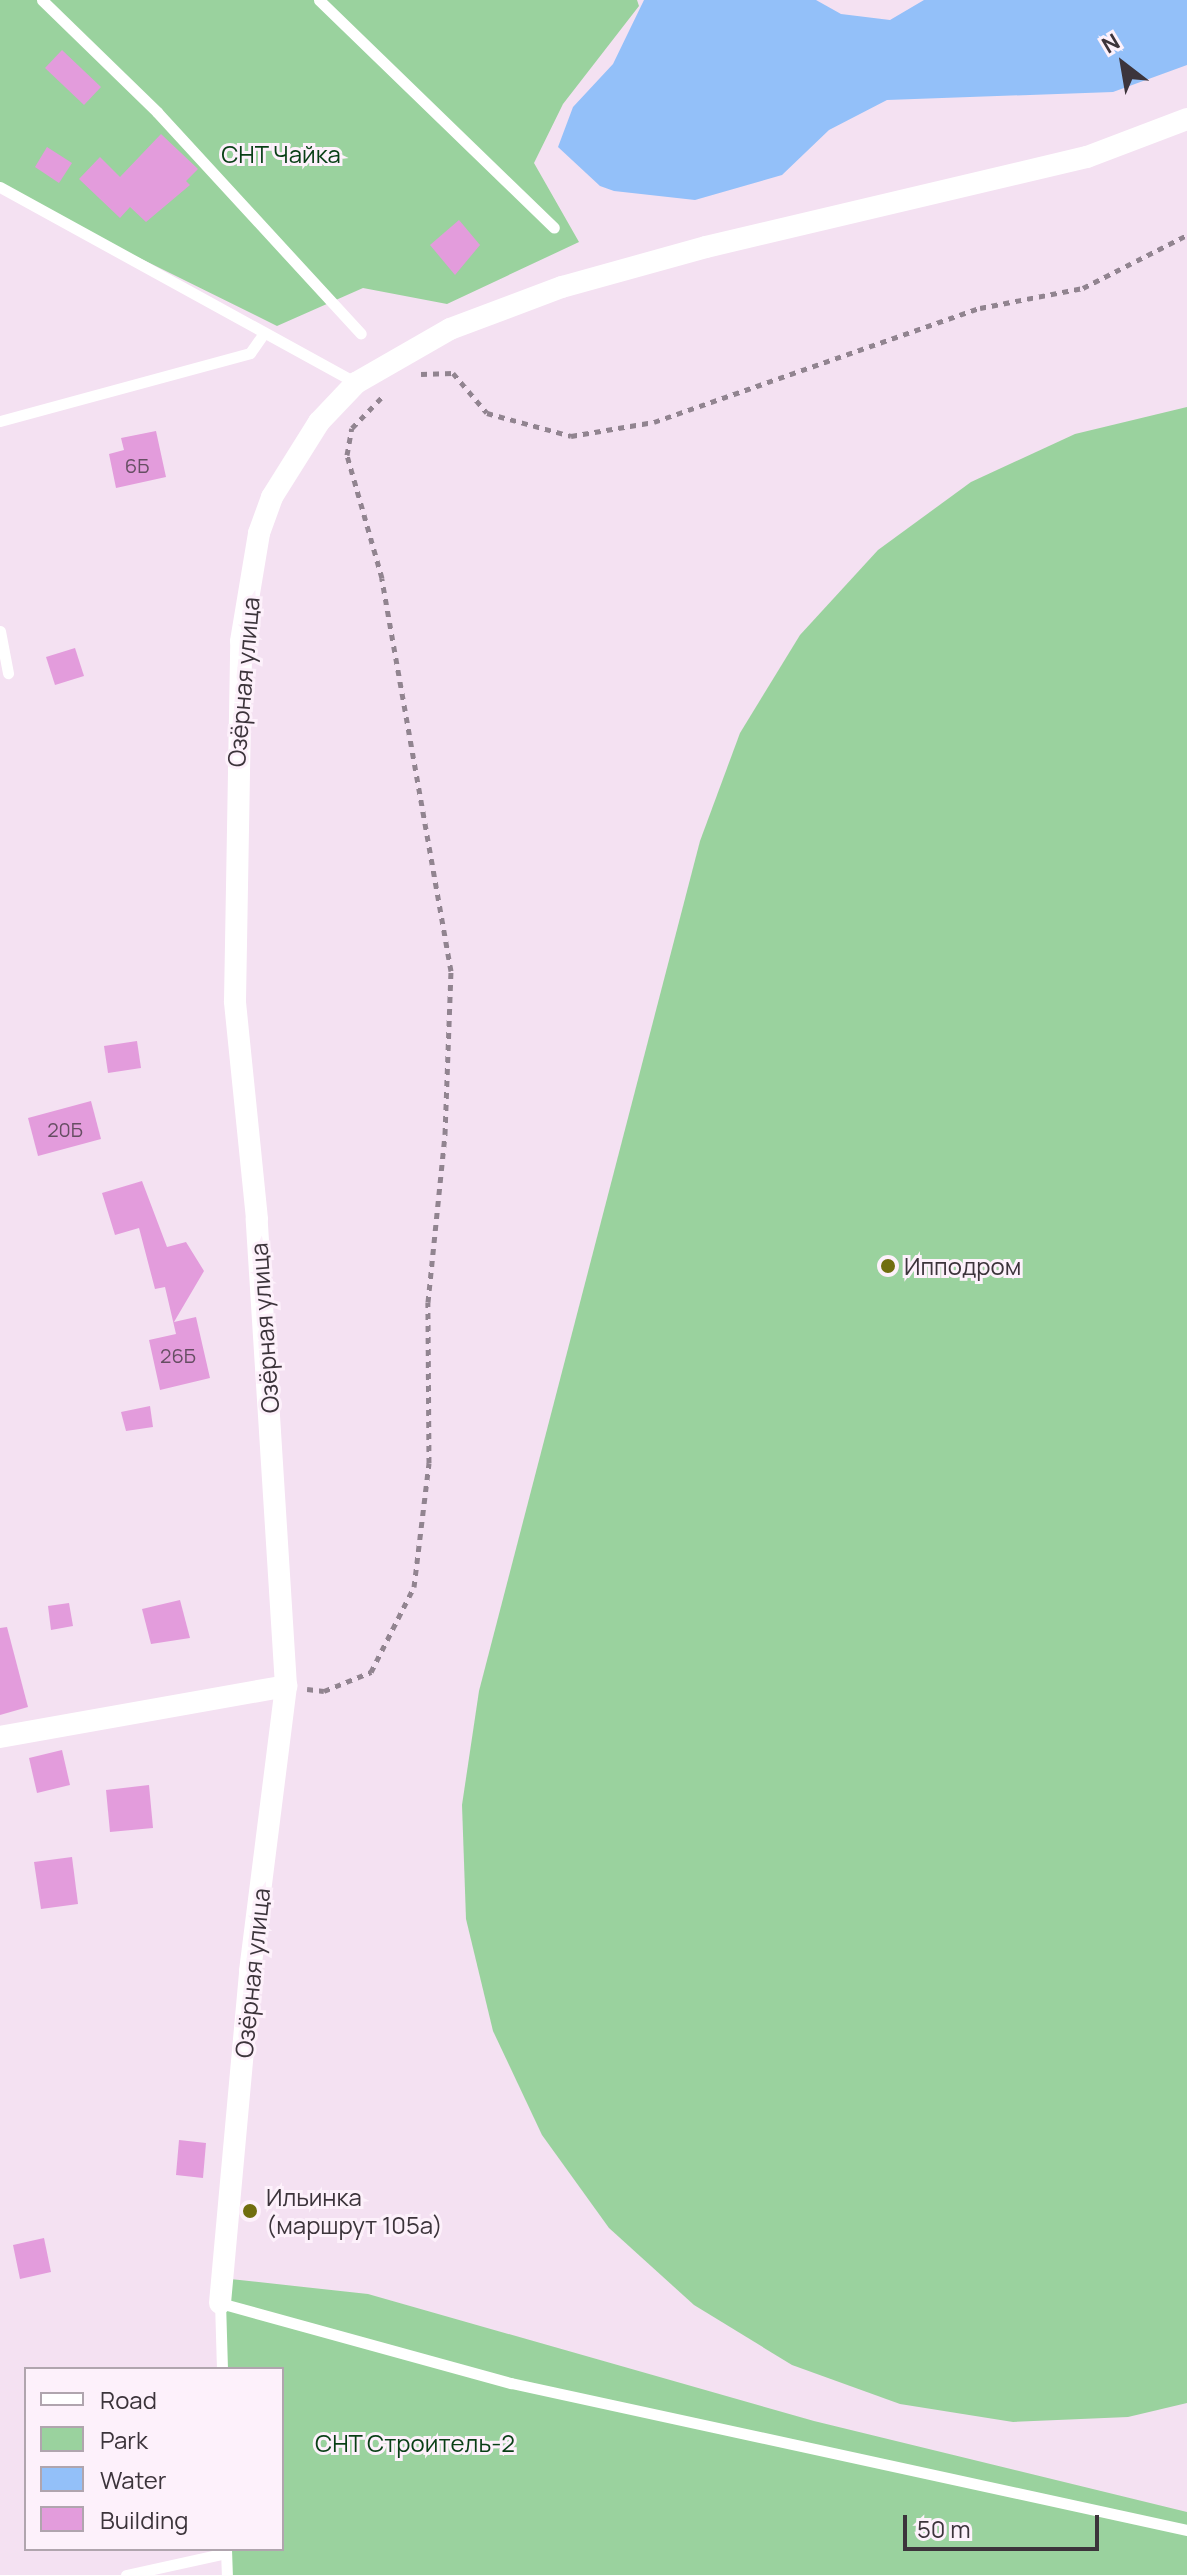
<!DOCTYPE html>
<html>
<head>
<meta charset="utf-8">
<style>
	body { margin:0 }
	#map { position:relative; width:1187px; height:2575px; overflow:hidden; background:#f4e1f2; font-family:Manrope,sans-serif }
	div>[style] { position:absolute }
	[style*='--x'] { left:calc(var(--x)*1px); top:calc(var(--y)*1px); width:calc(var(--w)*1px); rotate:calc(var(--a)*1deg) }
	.green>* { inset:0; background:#9ad29e }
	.water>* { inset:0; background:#93c0f9 }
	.building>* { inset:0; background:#e39cdc }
	.path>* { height:5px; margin-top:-2.5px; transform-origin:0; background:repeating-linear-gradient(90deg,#918490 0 6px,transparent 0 12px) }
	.lane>* { height:11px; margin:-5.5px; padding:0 5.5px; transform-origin:5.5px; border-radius:5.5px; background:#fff }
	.street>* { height:22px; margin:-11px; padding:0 11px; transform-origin:11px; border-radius:11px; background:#fff }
	.dots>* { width:22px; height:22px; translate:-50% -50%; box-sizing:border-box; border:4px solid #fdf1fb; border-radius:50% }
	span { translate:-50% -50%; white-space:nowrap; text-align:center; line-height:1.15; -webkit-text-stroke:6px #fdf1fb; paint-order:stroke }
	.number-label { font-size:20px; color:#664e63 }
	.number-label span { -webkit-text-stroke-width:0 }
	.park-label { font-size:24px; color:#083f15 }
	.street-label { font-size:24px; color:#3c343b }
	.poi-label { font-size:24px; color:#3c343b }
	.left { translate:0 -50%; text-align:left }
	.legend { position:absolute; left:24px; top:2367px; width:260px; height:184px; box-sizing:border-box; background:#fdf1fb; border:2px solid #b0a5ae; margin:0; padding:10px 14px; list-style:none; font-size:24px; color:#3c343b }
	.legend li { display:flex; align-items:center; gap:16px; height:40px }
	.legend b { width:40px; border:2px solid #b0a5ae }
	.north { position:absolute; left:1083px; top:24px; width:80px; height:80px; -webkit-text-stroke:6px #fdf1fb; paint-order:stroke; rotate:329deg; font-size:22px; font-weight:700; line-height:32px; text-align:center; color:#3c343b }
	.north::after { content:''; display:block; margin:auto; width:28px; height:36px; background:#3c343b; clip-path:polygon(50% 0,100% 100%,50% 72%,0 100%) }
	.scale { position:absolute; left:903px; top:2515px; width:196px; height:36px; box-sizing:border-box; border:4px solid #3c343b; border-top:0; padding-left:10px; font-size:24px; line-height:28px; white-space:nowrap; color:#3c343b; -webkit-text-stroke:6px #fdf1fb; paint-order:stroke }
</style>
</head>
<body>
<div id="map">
	<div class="green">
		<i style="clip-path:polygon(0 0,637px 0,639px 6px,563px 104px,534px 163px,579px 242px,447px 304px,363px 288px,277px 326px,0 189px)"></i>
		<i style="clip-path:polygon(1187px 407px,1187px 2403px,1128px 2417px,1013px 2422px,900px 2404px,792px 2365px,694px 2305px,609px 2228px,542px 2135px,493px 2031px,466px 1919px,462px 1805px,479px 1691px,700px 841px,740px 733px,800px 635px,878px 550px,971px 482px,1075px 434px)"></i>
		<i style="clip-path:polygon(221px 2278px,368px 2294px,814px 2421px,1187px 2512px,1187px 2575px,231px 2575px,230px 2549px,282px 2549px,282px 2369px,225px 2369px)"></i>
	</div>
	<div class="water">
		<i style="clip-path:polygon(644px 0,816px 0,841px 14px,890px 20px,924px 0,1187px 0,1187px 65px,1113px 92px,887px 100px,829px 130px,782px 175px,695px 200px,614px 191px,600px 186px,558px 147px,573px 107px,613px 64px)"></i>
	</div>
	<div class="building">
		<i style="clip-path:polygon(62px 50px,101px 87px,84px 105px,45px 68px)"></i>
		<i style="clip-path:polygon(161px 134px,198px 169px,186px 181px,190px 185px,146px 222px,130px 207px,120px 218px,79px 179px,100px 157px,120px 177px)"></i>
		<i style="clip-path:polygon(47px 147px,72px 163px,59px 183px,35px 167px)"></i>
		<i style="clip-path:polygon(459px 220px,480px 245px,455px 275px,430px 245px)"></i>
		<i style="clip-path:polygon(156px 431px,166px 477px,116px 488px,109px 454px,124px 450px,121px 438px)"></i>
		<i style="clip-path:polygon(75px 648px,84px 676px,55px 685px,46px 657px)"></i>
		<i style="clip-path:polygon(137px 1041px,141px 1068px,108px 1073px,104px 1046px)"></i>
		<i style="clip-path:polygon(91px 1101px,101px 1139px,38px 1156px,28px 1118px)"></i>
		<i style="clip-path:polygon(142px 1181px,167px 1247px,186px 1242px,204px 1271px,174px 1322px,196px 1317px,210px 1378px,160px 1390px,149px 1340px,176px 1334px,165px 1287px,155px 1289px,139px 1228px,115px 1235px,102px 1193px)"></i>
		<i style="clip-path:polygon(150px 1406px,153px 1427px,126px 1431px,121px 1412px)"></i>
		<i style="clip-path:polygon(180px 1600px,190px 1638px,151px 1644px,142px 1609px)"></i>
		<i style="clip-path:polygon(69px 1603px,73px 1626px,51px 1630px,48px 1606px)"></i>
		<i style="clip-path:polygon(7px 1627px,28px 1707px,0 1715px,0 1628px)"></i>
		<i style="clip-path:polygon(62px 1750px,70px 1785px,37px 1793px,29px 1758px)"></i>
		<i style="clip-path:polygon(149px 1785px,153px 1828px,110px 1832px,106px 1790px)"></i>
		<i style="clip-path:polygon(72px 1857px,78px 1904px,41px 1909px,34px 1862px)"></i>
		<i style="clip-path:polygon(179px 2140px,206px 2143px,203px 2178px,176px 2175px)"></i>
		<i style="clip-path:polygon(44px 2238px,51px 2272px,20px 2279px,13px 2245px)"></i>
	</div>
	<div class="path">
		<i style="--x:421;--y:374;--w:32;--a:-2"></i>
		<i style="--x:453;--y:373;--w:52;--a:49.6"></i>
		<i style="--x:487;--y:413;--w:87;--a:15.3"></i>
		<i style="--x:571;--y:436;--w:84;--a:-9.6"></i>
		<i style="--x:654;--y:422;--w:345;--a:-19.3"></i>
		<i style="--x:980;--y:308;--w:105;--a:-11"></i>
		<i style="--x:1083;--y:288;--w:117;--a:-27"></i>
		<i style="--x:307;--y:1689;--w:17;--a:7"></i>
		<i style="--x:324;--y:1691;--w:51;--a:-22"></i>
		<i style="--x:371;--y:1672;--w:95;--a:-63.2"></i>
		<i style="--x:414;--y:1587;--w:125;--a:-83.1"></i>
		<i style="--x:429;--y:1463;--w:161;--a:-90.4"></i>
		<i style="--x:428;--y:1302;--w:169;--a:-84.2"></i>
		<i style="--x:445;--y:1134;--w:163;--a:-87.9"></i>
		<i style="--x:451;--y:971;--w:399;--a:-100"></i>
		<i style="--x:382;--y:578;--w:128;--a:-105.9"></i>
		<i style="--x:347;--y:455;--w:27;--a:-80"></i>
		<i style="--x:352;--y:428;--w:43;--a:-45.9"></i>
	</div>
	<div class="lane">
		<i style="--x:42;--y:0;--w:161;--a:44.2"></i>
		<i style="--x:157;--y:112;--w:301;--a:47.4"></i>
		<i style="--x:319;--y:0;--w:327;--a:44.1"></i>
		<i style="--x:0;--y:187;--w:406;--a:28.8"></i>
		<i style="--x:0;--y:421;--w:259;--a:-15.2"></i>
		<i style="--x:250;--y:353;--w:24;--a:-55"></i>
		<i style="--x:0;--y:631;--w:43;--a:79.2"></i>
		<i style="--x:222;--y:2369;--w:66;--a:-91.7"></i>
		<i style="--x:220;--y:2303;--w:302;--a:15.4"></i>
		<i style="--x:511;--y:2383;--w:692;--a:12.27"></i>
		<i style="--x:226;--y:2549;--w:26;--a:88"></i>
		<i style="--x:126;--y:2575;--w:102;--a:-12.4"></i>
	</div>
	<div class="street">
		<i style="--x:0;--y:1737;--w:291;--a:-10.1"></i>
		<i style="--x:220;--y:2303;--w:333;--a:-84.8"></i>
		<i style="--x:250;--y:1971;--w:287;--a:-82.8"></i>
		<i style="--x:286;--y:1686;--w:468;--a:-93.6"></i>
		<i style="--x:257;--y:1219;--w:219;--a:-95.8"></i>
		<i style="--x:235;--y:1001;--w:360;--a:-89"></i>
		<i style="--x:241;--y:641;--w:109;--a:-80.5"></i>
		<i style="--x:259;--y:533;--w:38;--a:-70"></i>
		<i style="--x:272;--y:497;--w:89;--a:-57.9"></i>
		<i style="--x:319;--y:422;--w:54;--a:-46.5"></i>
		<i style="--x:356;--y:383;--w:108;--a:-29.9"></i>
		<i style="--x:450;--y:329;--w:120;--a:-20.6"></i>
		<i style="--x:562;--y:287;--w:149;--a:-15.5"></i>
		<i style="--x:706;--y:247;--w:391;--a:-13.3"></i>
		<i style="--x:1087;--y:157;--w:107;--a:-20.8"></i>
	</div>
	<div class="dots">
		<i style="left:888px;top:1266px;background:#706e0f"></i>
		<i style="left:250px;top:2211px;background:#706e0f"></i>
	</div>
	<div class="number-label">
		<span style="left:137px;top:465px">6Б</span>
		<span style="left:65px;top:1129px">20Б</span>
		<span style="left:178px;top:1355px">26Б</span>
	</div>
	<div class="park-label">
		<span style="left:281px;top:154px">СНТ Чайка</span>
		<span style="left:415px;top:2443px">СНТ Строитель-2</span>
	</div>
	<div class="street-label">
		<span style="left:243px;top:682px;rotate:-85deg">Озёрная улица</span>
		<span style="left:264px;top:1328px;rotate:-94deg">Озёрная улица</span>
		<span style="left:252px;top:1973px;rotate:-84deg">Озёрная улица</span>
	</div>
	<div class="poi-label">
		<span class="left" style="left:904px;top:1266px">Ипподром</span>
		<span class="left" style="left:266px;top:2211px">Ильинка<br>(маршрут 105а)</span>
	</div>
	<ul class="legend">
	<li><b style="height:10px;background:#fff"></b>Road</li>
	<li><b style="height:22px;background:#9ad29e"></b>Park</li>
	<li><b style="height:22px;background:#93c0f9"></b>Water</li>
	<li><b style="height:22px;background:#e39cdc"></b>Building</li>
	</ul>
	<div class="north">N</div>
	<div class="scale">50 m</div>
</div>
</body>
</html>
